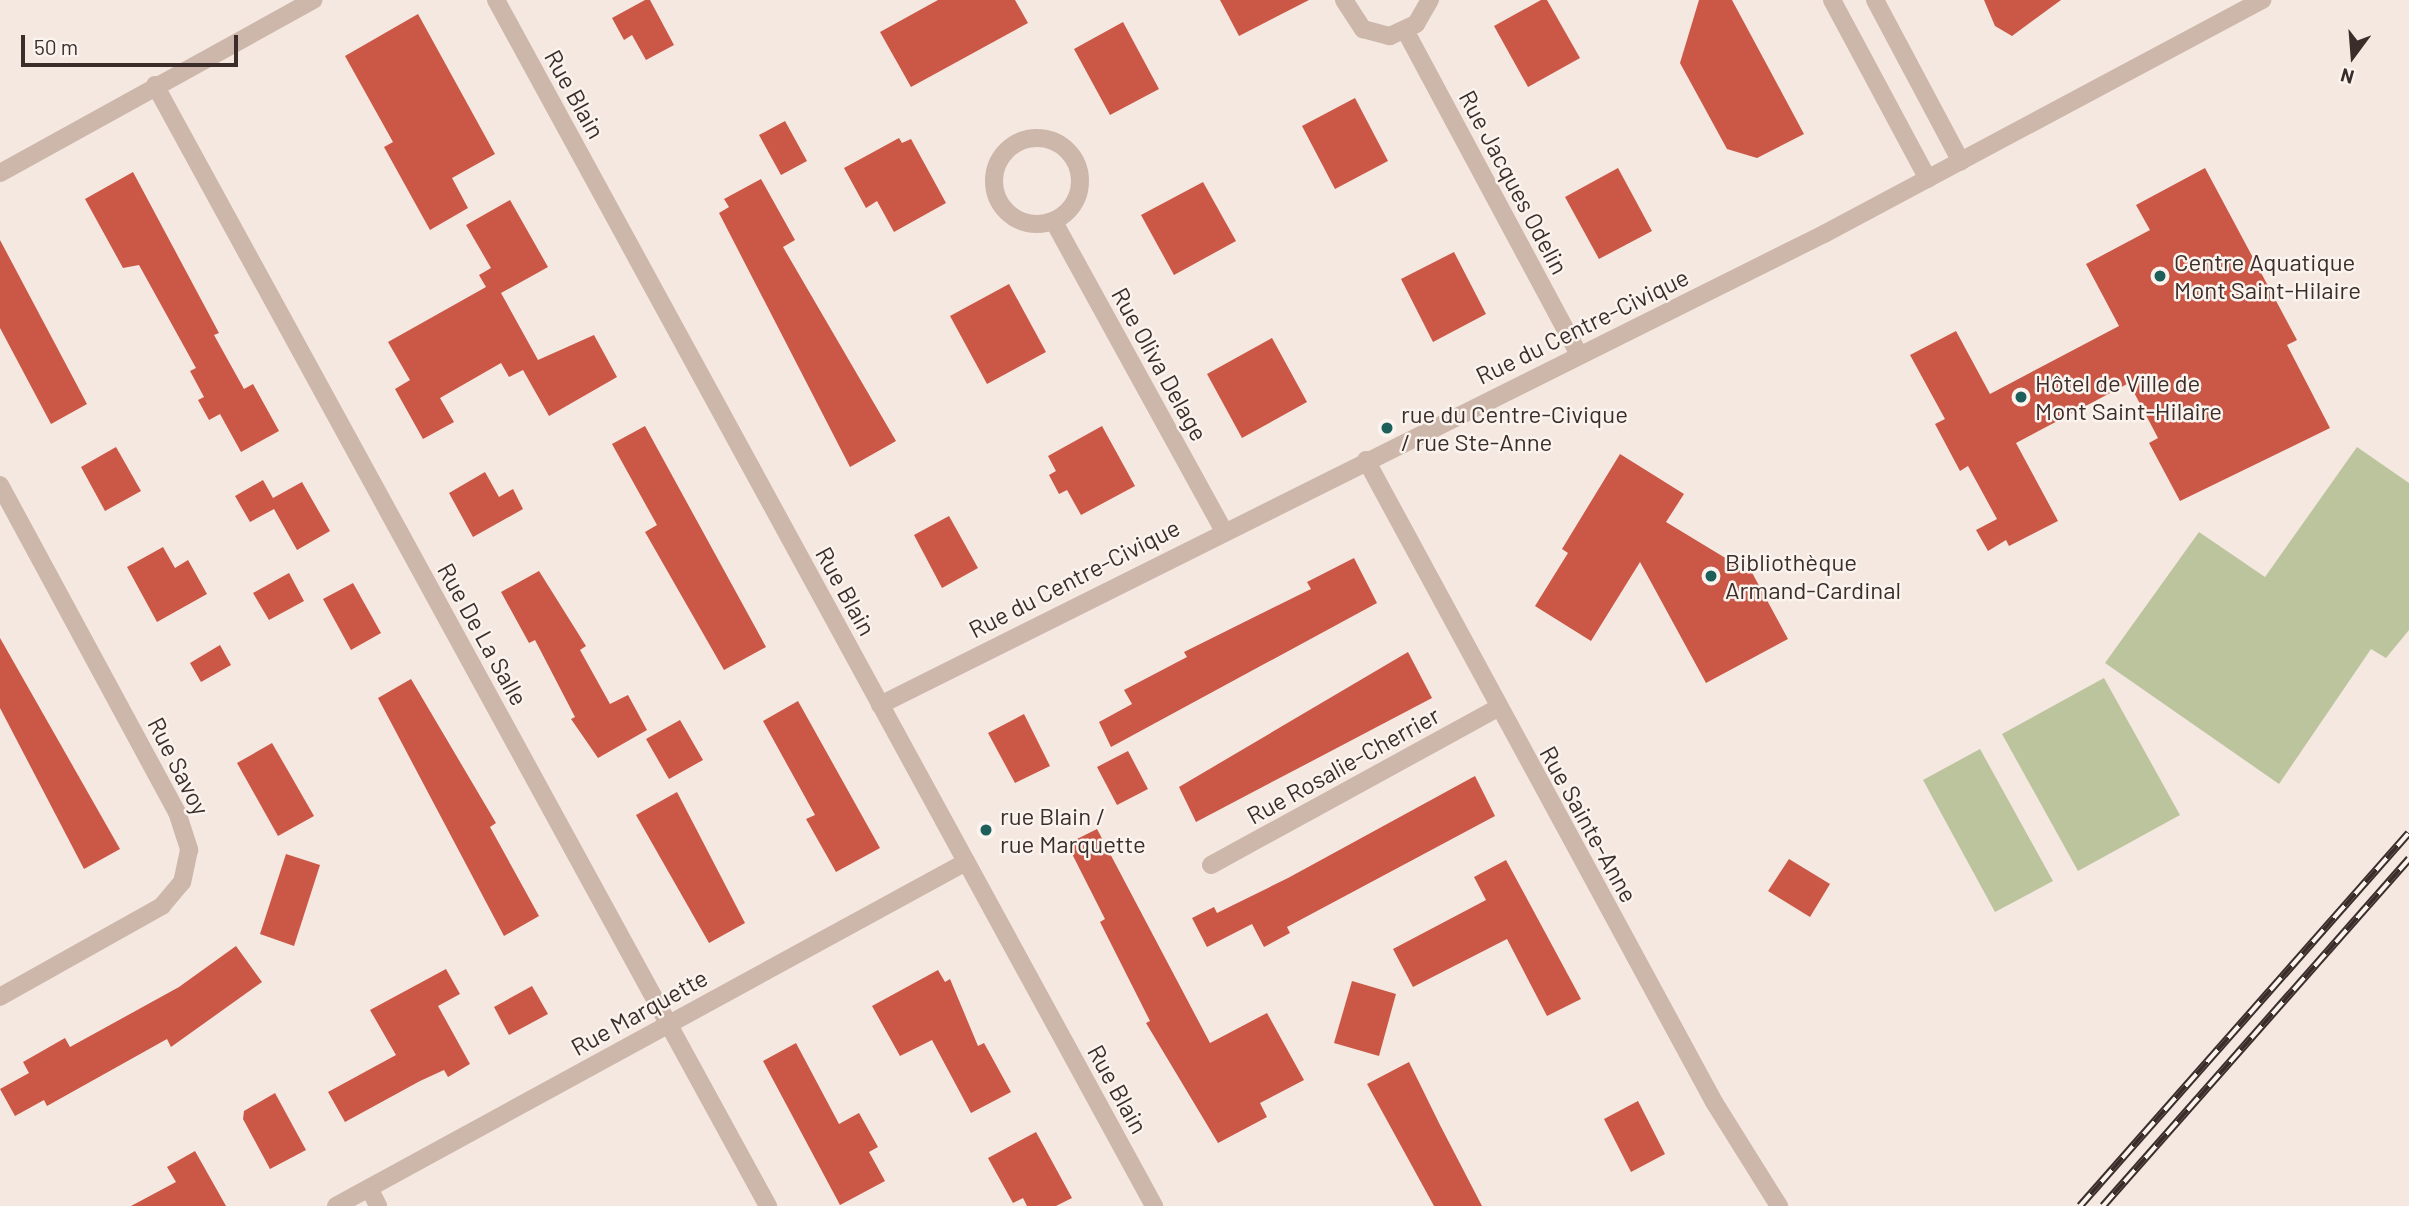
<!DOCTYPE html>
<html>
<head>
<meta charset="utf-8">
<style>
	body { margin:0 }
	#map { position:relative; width:2409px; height:1206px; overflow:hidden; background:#f4e8e0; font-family:Barlow,sans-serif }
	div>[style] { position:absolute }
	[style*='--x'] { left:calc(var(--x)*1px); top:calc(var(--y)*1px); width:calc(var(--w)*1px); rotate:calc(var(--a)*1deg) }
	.green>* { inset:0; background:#bcc49e }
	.building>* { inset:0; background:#cb5747 }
	.minor>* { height:18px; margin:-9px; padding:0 9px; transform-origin:9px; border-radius:9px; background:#cdb6aa }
	.minor>.ring { margin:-9px; padding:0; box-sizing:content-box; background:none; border:18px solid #cdb6aa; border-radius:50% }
	.rail>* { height:8px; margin-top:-4px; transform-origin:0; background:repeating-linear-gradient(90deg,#fbf3ed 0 16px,#3b2d2a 0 32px); box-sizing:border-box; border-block:2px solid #3b2d2a }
	.dots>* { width:19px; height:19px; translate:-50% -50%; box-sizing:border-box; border:4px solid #fbf3ed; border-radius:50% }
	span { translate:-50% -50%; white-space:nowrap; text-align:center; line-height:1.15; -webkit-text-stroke:5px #fbf3ed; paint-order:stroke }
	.street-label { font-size:24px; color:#3b2d2a }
	.poi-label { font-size:24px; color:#3b2d2a }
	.left { translate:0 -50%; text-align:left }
	.north { position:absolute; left:2318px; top:21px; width:70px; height:70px; -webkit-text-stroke:5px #fbf3ed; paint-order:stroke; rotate:196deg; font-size:19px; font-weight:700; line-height:28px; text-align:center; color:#3b2d2a }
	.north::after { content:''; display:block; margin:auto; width:24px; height:32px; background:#3b2d2a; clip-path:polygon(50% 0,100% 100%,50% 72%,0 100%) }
	.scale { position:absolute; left:21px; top:35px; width:217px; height:32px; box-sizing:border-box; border:4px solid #3b2d2a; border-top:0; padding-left:9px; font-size:21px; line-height:24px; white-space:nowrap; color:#3b2d2a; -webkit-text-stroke:5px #fbf3ed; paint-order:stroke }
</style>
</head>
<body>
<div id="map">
	<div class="green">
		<i style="clip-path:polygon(2357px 447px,2409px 483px,2409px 630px,2386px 658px,2371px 649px,2279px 784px,2105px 663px,2199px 532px,2265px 577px)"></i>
		<i style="clip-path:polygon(2104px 678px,2180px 815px,2078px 871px,2002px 734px)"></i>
		<i style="clip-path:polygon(1980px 749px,2053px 881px,1995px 912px,1923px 780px)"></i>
	</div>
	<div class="building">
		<i style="clip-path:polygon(645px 0,650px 0,674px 45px,646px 60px,632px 35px,624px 40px,612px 18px)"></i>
		<i style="clip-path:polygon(938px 0,1015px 0,1028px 23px,911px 87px,880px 32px)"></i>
		<i style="clip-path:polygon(1220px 0,1309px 0,1239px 36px)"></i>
		<i style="clip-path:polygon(1541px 0,1547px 0,1580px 58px,1528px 87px,1494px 26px)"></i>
		<i style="clip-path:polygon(1699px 0,1732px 0,1804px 134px,1757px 158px,1727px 149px,1680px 63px)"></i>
		<i style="clip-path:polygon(1984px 0,2061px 0,2012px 36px,1995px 26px)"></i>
		<i style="clip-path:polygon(418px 14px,495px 154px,452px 178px,468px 208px,430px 230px,384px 147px,393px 142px,345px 56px)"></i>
		<i style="clip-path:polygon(1123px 22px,1159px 89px,1110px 115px,1074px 49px)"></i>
		<i style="clip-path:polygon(1355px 98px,1388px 161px,1335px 189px,1302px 126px)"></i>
		<i style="clip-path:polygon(785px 121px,807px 161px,781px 175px,759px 135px)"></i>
		<i style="clip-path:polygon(899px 138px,902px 143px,911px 139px,946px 203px,894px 232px,877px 201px,866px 208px,844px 168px)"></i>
		<i style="clip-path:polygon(1618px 168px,1652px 231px,1599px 259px,1565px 197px)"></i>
		<i style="clip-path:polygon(2205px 168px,2297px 340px,2287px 345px,2330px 428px,2180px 501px,2149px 443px,2158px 438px,2129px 383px,2016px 443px,2058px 521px,2009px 546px,2006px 540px,1988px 551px,1976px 530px,1997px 519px,1968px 466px,1960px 471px,1935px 424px,1945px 419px,1910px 355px,1956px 331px,1990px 394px,2119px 326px,2086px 264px,2150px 230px,2136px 205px)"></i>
		<i style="clip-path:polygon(133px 172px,219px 333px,214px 335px,244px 389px,253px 384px,279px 431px,241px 452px,220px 414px,209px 420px,198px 400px,204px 397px,190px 371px,196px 368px,139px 265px,123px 268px,85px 199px)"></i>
		<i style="clip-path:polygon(761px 179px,795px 240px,783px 247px,896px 441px,850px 467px,719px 213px,729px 207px,724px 199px)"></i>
		<i style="clip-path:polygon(1203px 182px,1236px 241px,1174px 275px,1141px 215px)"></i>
		<i style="clip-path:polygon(510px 200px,548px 267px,501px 293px,538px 360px,594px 335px,617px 377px,549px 416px,523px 370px,509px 377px,501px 363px,440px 398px,454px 422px,423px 439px,395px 389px,410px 380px,388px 342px,486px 287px,479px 275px,491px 268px,466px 225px)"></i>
		<i style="clip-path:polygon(0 240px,87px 404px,51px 424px,0 328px)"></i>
		<i style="clip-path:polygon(1454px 252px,1486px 314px,1433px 342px,1401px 279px)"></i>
		<i style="clip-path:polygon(1009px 284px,1046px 352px,987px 384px,950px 316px)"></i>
		<i style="clip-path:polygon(1272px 338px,1307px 402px,1242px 438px,1207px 374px)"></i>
		<i style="clip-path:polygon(645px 426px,766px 647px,724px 670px,645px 532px,657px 525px,612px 444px)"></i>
		<i style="clip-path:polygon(1102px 426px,1135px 486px,1081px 515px,1067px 490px,1059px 494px,1049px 475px,1056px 471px,1048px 456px)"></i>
		<i style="clip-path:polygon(116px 447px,141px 491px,105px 511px,81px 467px)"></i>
		<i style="clip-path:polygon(1620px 454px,1684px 494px,1666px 522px,1732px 562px,1743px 556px,1788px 639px,1706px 683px,1640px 562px,1591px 641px,1535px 606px,1568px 553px,1562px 549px)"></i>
		<i style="clip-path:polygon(485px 472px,499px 497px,513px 489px,523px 509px,473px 537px,449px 493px)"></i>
		<i style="clip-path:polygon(263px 480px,273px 498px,302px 482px,330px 531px,297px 550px,274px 509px,250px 522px,235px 496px)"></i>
		<i style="clip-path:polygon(949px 516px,978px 568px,942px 588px,914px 535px)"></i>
		<i style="clip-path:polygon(163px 547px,175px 568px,188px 560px,207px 594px,157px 622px,127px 567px)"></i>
		<i style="clip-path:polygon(1354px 558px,1377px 603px,1111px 747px,1099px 722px,1132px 704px,1124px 690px,1187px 657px,1184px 652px,1311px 589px,1307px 582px)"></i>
		<i style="clip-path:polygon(539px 571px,586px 646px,580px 650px,610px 704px,628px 695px,647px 730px,598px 758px,571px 719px,575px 717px,535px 640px,529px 643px,501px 592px)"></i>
		<i style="clip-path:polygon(289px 573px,304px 601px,269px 620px,253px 593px)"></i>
		<i style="clip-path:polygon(353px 583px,381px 633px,351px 650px,323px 599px)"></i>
		<i style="clip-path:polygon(0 638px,120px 849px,84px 869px,0 708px)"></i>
		<i style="clip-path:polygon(220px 645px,231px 665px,201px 682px,190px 663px)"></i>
		<i style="clip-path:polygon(1408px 652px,1432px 698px,1196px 822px,1179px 787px)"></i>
		<i style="clip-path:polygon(411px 679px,496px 823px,490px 827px,539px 916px,504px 936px,378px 698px)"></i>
		<i style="clip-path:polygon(798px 701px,880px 848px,836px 872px,806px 819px,815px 815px,763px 721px)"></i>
		<i style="clip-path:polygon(1024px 714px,1050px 766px,1015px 783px,988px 733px)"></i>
		<i style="clip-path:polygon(680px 720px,703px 760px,669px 779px,646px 739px)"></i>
		<i style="clip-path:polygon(272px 743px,314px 816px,278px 836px,237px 763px)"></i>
		<i style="clip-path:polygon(1128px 751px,1148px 789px,1117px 805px,1097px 767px)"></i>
		<i style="clip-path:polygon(1475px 776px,1495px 816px,1287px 927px,1290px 933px,1264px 947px,1252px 924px,1207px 947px,1192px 918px,1214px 907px,1217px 913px,1288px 878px)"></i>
		<i style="clip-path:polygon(677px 792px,745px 923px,709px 943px,636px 815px)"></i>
		<i style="clip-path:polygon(1097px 829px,1210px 1043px,1267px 1013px,1304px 1080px,1260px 1103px,1267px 1117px,1218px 1143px,1146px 1023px,1150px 1021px,1100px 922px,1105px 919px,1067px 844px)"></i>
		<i style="clip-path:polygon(286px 854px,320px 865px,294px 946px,260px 934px)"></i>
		<i style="clip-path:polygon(1789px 859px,1830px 884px,1810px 917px,1768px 891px)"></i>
		<i style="clip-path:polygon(1506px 860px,1581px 999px,1547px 1016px,1507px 939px,1413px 987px,1393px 949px,1486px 900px,1474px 877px)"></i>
		<i style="clip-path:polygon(236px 946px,262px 982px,171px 1047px,167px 1039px,47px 1106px,44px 1100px,15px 1116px,0 1089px,29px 1073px,23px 1062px,65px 1038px,70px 1047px,179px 987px)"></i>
		<i style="clip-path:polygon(446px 969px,460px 994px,438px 1006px,470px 1064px,448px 1077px,444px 1070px,420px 1081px,345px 1122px,328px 1092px,396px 1055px,370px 1010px)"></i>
		<i style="clip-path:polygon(938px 970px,945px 982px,950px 979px,978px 1046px,984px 1043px,1011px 1092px,971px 1113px,932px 1040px,900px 1056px,872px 1006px)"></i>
		<i style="clip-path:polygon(1352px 981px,1396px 994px,1379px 1056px,1334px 1043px)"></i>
		<i style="clip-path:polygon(532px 986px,548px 1014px,509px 1035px,494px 1007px)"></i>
		<i style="clip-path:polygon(796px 1043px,839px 1124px,859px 1113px,878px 1147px,869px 1152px,885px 1181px,840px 1205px,763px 1061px)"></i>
		<i style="clip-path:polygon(1409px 1062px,1440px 1125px,1482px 1206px,1434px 1206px,1367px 1084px)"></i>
		<i style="clip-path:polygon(275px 1093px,306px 1150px,270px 1169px,243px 1119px,244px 1111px)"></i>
		<i style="clip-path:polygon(1638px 1101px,1665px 1154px,1631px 1172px,1604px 1119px)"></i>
		<i style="clip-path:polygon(1036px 1132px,1072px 1198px,1056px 1206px,1027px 1206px,1023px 1198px,1013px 1203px,988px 1158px)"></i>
		<i style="clip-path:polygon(195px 1151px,226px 1206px,131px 1206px,176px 1182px,167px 1167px)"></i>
	</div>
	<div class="minor">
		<i style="--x:496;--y:0;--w:1374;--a:61.38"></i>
		<i style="--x:1344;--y:0;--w:35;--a:57"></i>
		<i style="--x:1363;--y:29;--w:28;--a:15"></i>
		<i style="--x:1390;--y:36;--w:29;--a:-25"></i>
		<i style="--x:1416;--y:24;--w:28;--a:-60"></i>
		<i style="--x:1832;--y:0;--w:203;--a:61.8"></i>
		<i style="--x:1875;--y:0;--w:183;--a:62"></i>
		<i style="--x:1406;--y:32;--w:366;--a:61.8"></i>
		<i style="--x:155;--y:85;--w:1278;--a:61.33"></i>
		<i class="ring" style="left:994px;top:138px;width:68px;height:68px"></i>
		<i style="--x:0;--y:173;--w:358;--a:-28.9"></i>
		<i style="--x:1054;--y:222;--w:351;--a:61.2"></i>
		<i style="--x:1366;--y:460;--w:730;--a:61.54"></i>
		<i style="--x:1714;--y:1102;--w:123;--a:58"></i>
		<i style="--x:0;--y:485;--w:372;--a:61.6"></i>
		<i style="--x:177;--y:812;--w:40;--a:72"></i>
		<i style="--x:189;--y:850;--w:33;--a:102"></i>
		<i style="--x:182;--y:882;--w:31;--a:130"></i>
		<i style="--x:162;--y:906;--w:186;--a:150.7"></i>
		<i style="--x:880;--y:705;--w:1055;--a:-26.52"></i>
		<i style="--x:1824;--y:234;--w:497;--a:-28.1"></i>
		<i style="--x:1211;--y:865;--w:327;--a:-28.7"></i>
		<i style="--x:369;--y:1188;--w:20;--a:63"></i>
		<i style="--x:336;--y:1206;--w:718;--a:-28.64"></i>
	</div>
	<div class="rail">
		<i style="--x:2080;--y:1206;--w:497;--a:-48.6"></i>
		<i style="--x:2103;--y:1206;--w:463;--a:-48.6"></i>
	</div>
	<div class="dots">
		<i style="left:2160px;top:276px;background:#1d5f5b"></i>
		<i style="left:2021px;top:397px;background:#1d5f5b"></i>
		<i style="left:1387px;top:428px;background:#1d5f5b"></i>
		<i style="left:1711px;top:576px;background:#1d5f5b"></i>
		<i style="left:986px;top:830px;background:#1d5f5b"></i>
	</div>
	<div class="street-label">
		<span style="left:575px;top:94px;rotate:61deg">Rue Blain</span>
		<span style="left:1514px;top:182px;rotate:62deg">Rue Jacques Odelin</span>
		<span style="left:1582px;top:326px;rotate:-26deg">Rue du Centre-Civique</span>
		<span style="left:1160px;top:364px;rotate:61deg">Rue Oliva Delage</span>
		<span style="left:1074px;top:578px;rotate:-27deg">Rue du Centre-Civique</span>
		<span style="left:846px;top:591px;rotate:61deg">Rue Blain</span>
		<span style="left:483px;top:634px;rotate:61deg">Rue De La Salle</span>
		<span style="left:1343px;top:765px;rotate:-29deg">Rue Rosalie-Cherrier</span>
		<span style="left:179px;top:766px;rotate:63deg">Rue Savoy</span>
		<span style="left:1589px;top:824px;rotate:61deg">Rue Sainte-Anne</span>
		<span style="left:639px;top:1012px;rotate:-29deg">Rue Marquette</span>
		<span style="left:1118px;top:1089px;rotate:61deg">Rue Blain</span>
	</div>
	<div class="poi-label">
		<span class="left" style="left:2174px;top:276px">Centre Aquatique<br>Mont Saint-Hilaire</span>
		<span class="left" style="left:2035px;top:397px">Hôtel de Ville de<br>Mont Saint-Hilaire</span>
		<span class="left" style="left:1401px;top:428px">rue du Centre-Civique<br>/ rue Ste-Anne</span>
		<span class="left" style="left:1725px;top:576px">Bibliothèque<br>Armand-Cardinal</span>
		<span class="left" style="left:1000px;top:830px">rue Blain /<br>rue Marquette</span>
	</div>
	<div class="north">N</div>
	<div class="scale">50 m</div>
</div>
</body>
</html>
